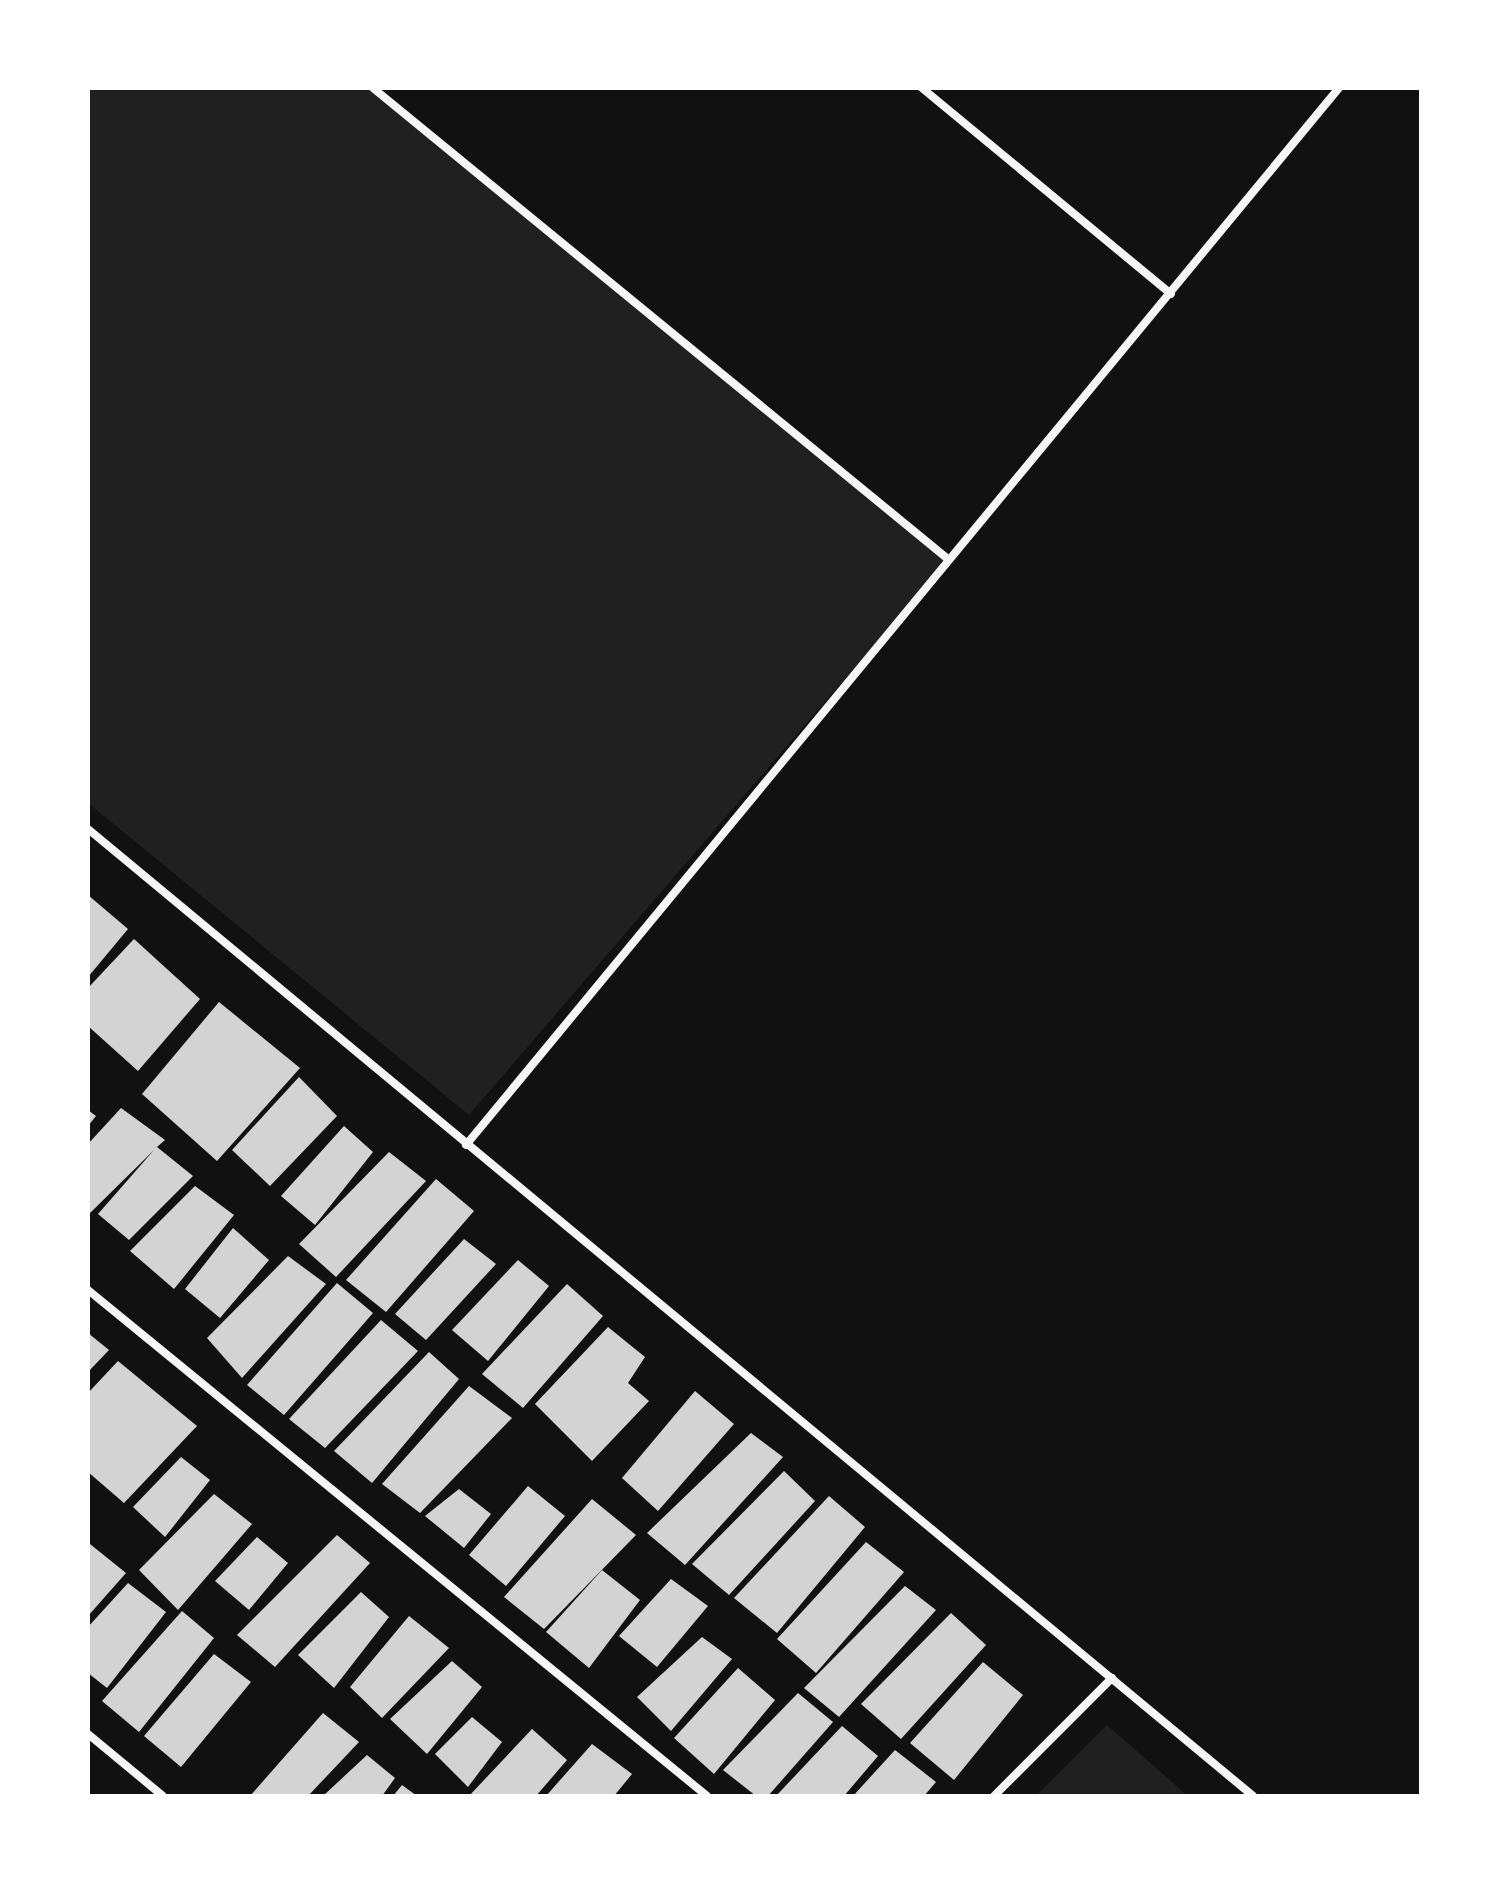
<!DOCTYPE html>
<html>
<head>
<meta charset="utf-8">
<style>
	body { margin:0 }
	#map { position:relative; width:1509px; height:1884px; overflow:hidden; background:#111; font-family:"Golos Text",sans-serif }
	div>[style] { position:absolute }
	[style*='--x'] { left:calc(var(--x)*1px); top:calc(var(--y)*1px); width:calc(var(--w)*1px); rotate:calc(var(--a)*1deg) }
	.green>* { inset:0; background:#202020 }
	.building>* { inset:0; background:#d3d3d3 }
	.minor>* { height:8px; margin:-4px; padding:0 4px; transform-origin:4px; border-radius:4px; background:#f5f5f5 }
	span { translate:-50% -50%; white-space:nowrap; text-align:center; line-height:1.15; -webkit-text-stroke:8px #fff; paint-order:stroke }
	.frame { position:absolute; inset:0; border:90px solid #fff; pointer-events:none }
</style>
</head>
<body>
<div id="map">
	<div class="green">
		<i style="clip-path:polygon(88px 88px,373px 88px,948px 559px,469px 1115px,88px 803px)"></i>
		<i style="clip-path:polygon(1107px 1725px,1188px 1796px,1036px 1796px)"></i>
	</div>
	<div class="building">
		<i style="clip-path:polygon(88px 895px,128px 929px,88px 977px)"></i>
		<i style="clip-path:polygon(134px 939px,200px 999px,138px 1071px,88px 1026px,88px 988px)"></i>
		<i style="clip-path:polygon(219px 1002px,300px 1068px,217px 1161px,142px 1094px)"></i>
		<i style="clip-path:polygon(299px 1077px,337px 1116px,270px 1186px,232px 1150px)"></i>
		<i style="clip-path:polygon(121px 1108px,165px 1140px,157px 1147px,193px 1176px,129px 1240px,98px 1214px,154px 1150px,88px 1215px,88px 1144px)"></i>
		<i style="clip-path:polygon(88px 1110px,96px 1116px,88px 1126px)"></i>
		<i style="clip-path:polygon(344px 1126px,373px 1152px,315px 1225px,281px 1196px)"></i>
		<i style="clip-path:polygon(389px 1152px,426px 1181px,336px 1277px,299px 1244px)"></i>
		<i style="clip-path:polygon(436px 1179px,474px 1211px,386px 1312px,346px 1280px)"></i>
		<i style="clip-path:polygon(195px 1186px,234px 1215px,174px 1289px,130px 1251px)"></i>
		<i style="clip-path:polygon(233px 1228px,269px 1260px,220px 1318px,185px 1289px)"></i>
		<i style="clip-path:polygon(464px 1239px,496px 1264px,426px 1340px,395px 1314px)"></i>
		<i style="clip-path:polygon(288px 1256px,326px 1284px,242px 1378px,207px 1338px)"></i>
		<i style="clip-path:polygon(518px 1260px,549px 1286px,488px 1361px,452px 1330px)"></i>
		<i style="clip-path:polygon(337px 1283px,373px 1313px,284px 1415px,247px 1385px)"></i>
		<i style="clip-path:polygon(567px 1284px,603px 1316px,523px 1408px,482px 1374px)"></i>
		<i style="clip-path:polygon(381px 1320px,418px 1351px,325px 1448px,289px 1419px)"></i>
		<i style="clip-path:polygon(608px 1327px,645px 1357px,628px 1383px,649px 1401px,592px 1461px,535px 1404px)"></i>
		<i style="clip-path:polygon(88px 1333px,109px 1350px,88px 1372px)"></i>
		<i style="clip-path:polygon(429px 1352px,459px 1379px,372px 1483px,334px 1451px)"></i>
		<i style="clip-path:polygon(118px 1361px,197px 1426px,124px 1503px,88px 1472px,88px 1393px)"></i>
		<i style="clip-path:polygon(469px 1386px,512px 1418px,420px 1513px,382px 1484px)"></i>
		<i style="clip-path:polygon(695px 1391px,734px 1424px,658px 1511px,622px 1478px)"></i>
		<i style="clip-path:polygon(751px 1433px,783px 1457px,685px 1565px,647px 1533px)"></i>
		<i style="clip-path:polygon(181px 1457px,210px 1480px,165px 1537px,133px 1507px)"></i>
		<i style="clip-path:polygon(784px 1471px,815px 1501px,729px 1595px,692px 1564px)"></i>
		<i style="clip-path:polygon(528px 1486px,565px 1516px,506px 1586px,469px 1555px)"></i>
		<i style="clip-path:polygon(459px 1489px,491px 1514px,464px 1548px,425px 1516px)"></i>
		<i style="clip-path:polygon(214px 1494px,252px 1524px,178px 1610px,139px 1570px)"></i>
		<i style="clip-path:polygon(829px 1496px,865px 1527px,777px 1633px,734px 1598px)"></i>
		<i style="clip-path:polygon(592px 1499px,636px 1535px,544px 1629px,504px 1597px)"></i>
		<i style="clip-path:polygon(337px 1535px,370px 1563px,275px 1667px,237px 1635px)"></i>
		<i style="clip-path:polygon(257px 1537px,288px 1563px,249px 1610px,215px 1581px)"></i>
		<i style="clip-path:polygon(866px 1542px,904px 1572px,816px 1673px,777px 1639px)"></i>
		<i style="clip-path:polygon(90px 1544px,126px 1573px,88px 1616px,88px 1546px)"></i>
		<i style="clip-path:polygon(602px 1570px,640px 1600px,589px 1668px,546px 1632px)"></i>
		<i style="clip-path:polygon(671px 1579px,708px 1606px,657px 1667px,619px 1636px)"></i>
		<i style="clip-path:polygon(128px 1583px,166px 1612px,107px 1688px,88px 1673px,88px 1627px)"></i>
		<i style="clip-path:polygon(905px 1586px,936px 1610px,839px 1717px,804px 1688px)"></i>
		<i style="clip-path:polygon(361px 1592px,389px 1617px,334px 1688px,298px 1655px)"></i>
		<i style="clip-path:polygon(182px 1611px,214px 1638px,139px 1732px,102px 1701px)"></i>
		<i style="clip-path:polygon(951px 1613px,986px 1645px,901px 1739px,861px 1704px)"></i>
		<i style="clip-path:polygon(409px 1616px,449px 1648px,382px 1718px,350px 1687px)"></i>
		<i style="clip-path:polygon(702px 1637px,732px 1659px,671px 1731px,637px 1697px)"></i>
		<i style="clip-path:polygon(214px 1654px,251px 1682px,181px 1767px,144px 1736px)"></i>
		<i style="clip-path:polygon(452px 1661px,482px 1687px,427px 1754px,390px 1719px)"></i>
		<i style="clip-path:polygon(983px 1662px,1023px 1695px,954px 1780px,910px 1743px)"></i>
		<i style="clip-path:polygon(738px 1668px,775px 1700px,714px 1774px,674px 1738px)"></i>
		<i style="clip-path:polygon(798px 1693px,833px 1722px,768px 1796px,756px 1796px,723px 1770px)"></i>
		<i style="clip-path:polygon(323px 1713px,359px 1742px,308px 1796px,250px 1796px)"></i>
		<i style="clip-path:polygon(472px 1717px,502px 1742px,468px 1787px,435px 1754px)"></i>
		<i style="clip-path:polygon(842px 1726px,878px 1756px,844px 1796px,776px 1796px)"></i>
		<i style="clip-path:polygon(532px 1729px,567px 1760px,536px 1796px,469px 1796px)"></i>
		<i style="clip-path:polygon(592px 1744px,632px 1774px,614px 1796px,546px 1796px)"></i>
		<i style="clip-path:polygon(895px 1750px,936px 1782px,924px 1796px,853px 1796px)"></i>
		<i style="clip-path:polygon(367px 1755px,395px 1778px,382px 1796px,323px 1796px)"></i>
		<i style="clip-path:polygon(402px 1785px,417px 1796px,393px 1796px)"></i>
	</div>
	<div class="minor">
		<i style="--x:373;--y:88;--w:743;--a:39.32"></i>
		<i style="--x:922;--y:88;--w:323;--a:39.6"></i>
		<i style="--x:88;--y:829;--w:1514;--a:39.69"></i>
		<i style="--x:466;--y:1145;--w:1371;--a:-50.45"></i>
		<i style="--x:88;--y:1290;--w:799;--a:39.26"></i>
		<i style="--x:88;--y:1734;--w:97;--a:39.6"></i>
		<i style="--x:994;--y:1796;--w:167;--a:-45"></i>
	</div>
	<div class="frame"></div>
</div>
</body>
</html>
